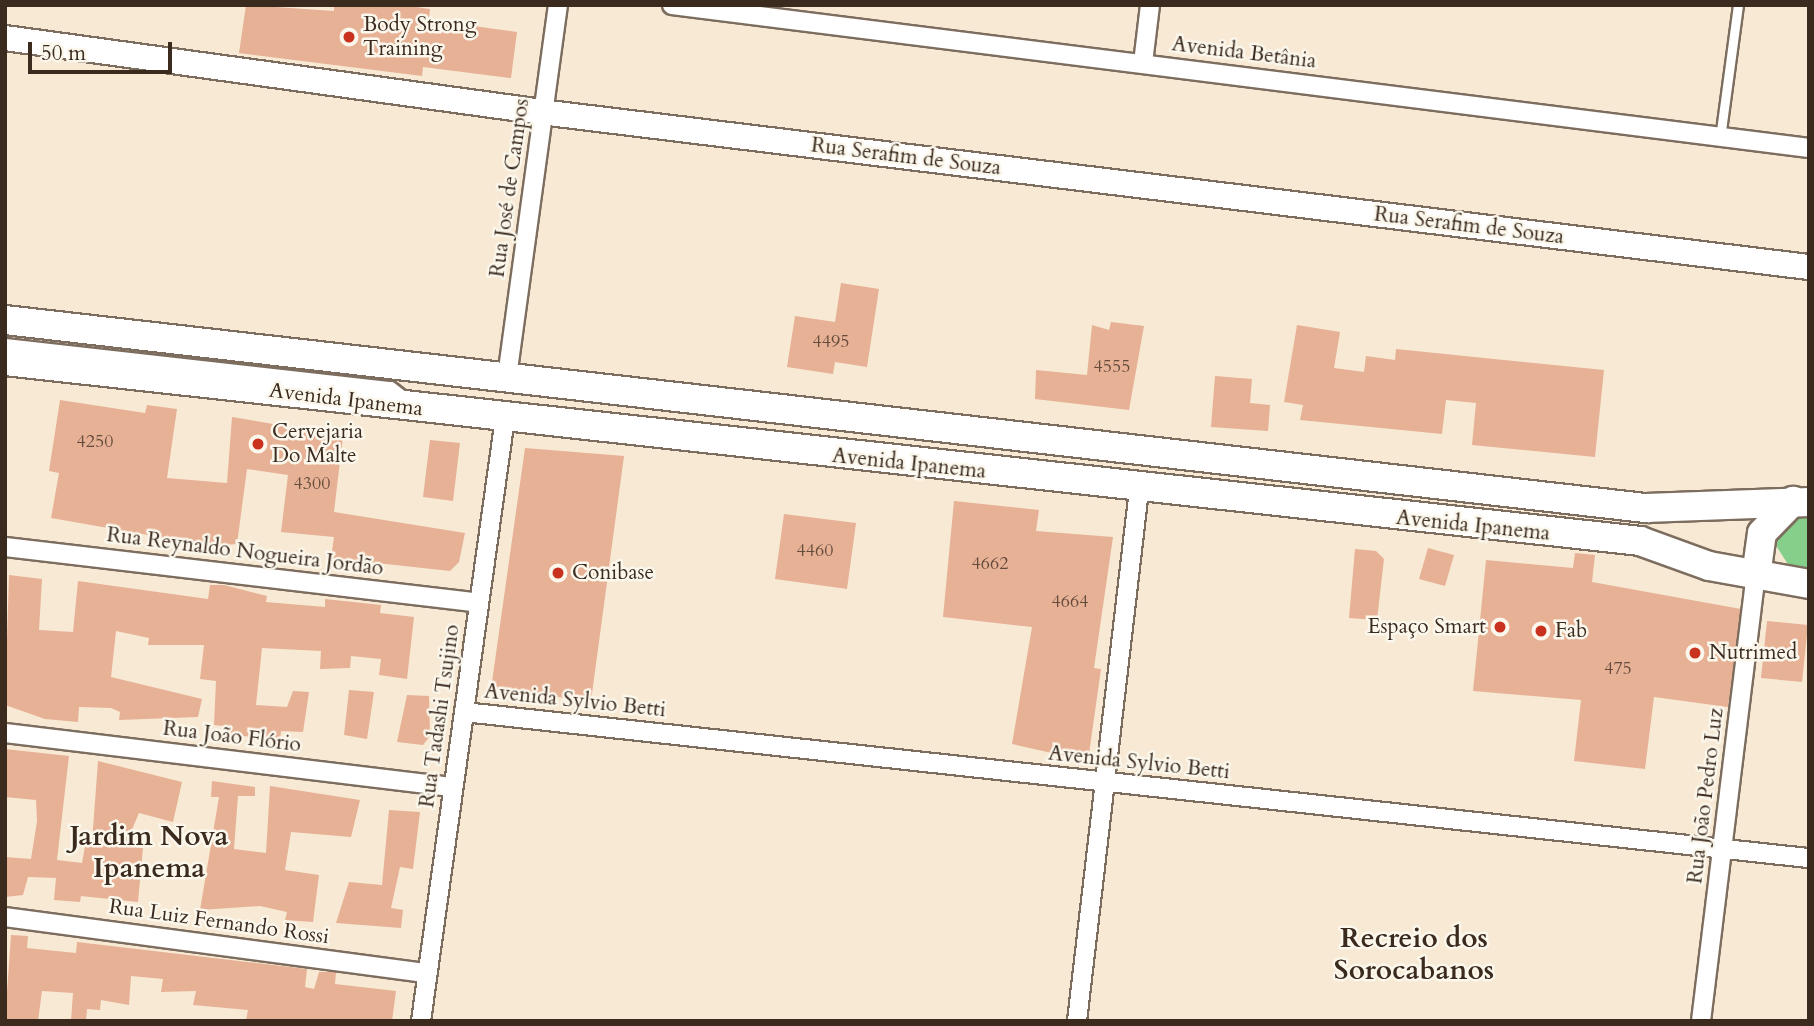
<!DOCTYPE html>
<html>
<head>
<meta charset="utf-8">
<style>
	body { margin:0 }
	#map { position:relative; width:1814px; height:1026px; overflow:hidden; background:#f7e9d4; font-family:Cardo,serif }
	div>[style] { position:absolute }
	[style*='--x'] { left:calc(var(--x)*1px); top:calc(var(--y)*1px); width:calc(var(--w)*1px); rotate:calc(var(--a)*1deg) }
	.green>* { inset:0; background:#86cf8b }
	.building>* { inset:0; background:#e7b195 }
	.roads { filter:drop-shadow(2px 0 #7d6d5e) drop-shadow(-2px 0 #7d6d5e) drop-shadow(0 2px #7d6d5e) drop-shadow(0 -2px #7d6d5e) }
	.lane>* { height:9px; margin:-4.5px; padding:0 4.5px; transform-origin:4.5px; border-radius:4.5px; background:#fff }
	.street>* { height:18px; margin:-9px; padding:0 9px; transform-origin:9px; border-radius:9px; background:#fff }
	.secondary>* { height:24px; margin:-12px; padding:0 12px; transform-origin:12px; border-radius:12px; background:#fff }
	.primary>* { height:28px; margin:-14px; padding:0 14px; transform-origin:14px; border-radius:14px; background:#fff }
	.dots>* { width:19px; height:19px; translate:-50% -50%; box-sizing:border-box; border:4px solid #fbf7ec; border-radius:50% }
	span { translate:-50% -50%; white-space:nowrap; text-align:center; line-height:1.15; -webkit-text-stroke:5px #fbf7ec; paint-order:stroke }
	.number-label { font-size:18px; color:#664c3c }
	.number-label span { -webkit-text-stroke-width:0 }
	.poi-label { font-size:21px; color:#3b2a1e }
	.left { translate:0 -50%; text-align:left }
	.right { translate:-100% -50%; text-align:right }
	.street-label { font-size:21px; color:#3b2a1e }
	.district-label { font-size:28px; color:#3b2a1e; font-weight:700 }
	.frame { position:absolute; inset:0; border:7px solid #3b2a1e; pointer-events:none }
	.scale { position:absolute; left:28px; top:42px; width:144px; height:32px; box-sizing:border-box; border:4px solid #3b2a1e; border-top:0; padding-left:9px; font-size:21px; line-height:24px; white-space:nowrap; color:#3b2a1e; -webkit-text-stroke:5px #fbf7ec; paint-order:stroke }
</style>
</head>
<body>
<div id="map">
	<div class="green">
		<i style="clip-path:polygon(1801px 512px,1809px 513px,1809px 573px,1793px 572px,1773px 541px)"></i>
	</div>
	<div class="building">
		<i style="clip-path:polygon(246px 5px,334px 11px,334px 5px,403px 5px,430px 9px,429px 20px,517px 32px,511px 78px,423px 67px,422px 76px,239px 53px)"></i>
		<i style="clip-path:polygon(841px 283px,879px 289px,867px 367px,835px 362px,833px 374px,787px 367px,795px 316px,835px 322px)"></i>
		<i style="clip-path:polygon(1111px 322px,1144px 326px,1129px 410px,1035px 399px,1036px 370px,1087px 375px,1092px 325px,1109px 330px)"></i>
		<i style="clip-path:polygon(1297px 325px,1340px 332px,1334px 368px,1364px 372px,1366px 356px,1395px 360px,1396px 349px,1604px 370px,1595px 457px,1472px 445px,1476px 403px,1446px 400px,1442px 434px,1300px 420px,1303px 405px,1284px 402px)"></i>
		<i style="clip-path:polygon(1215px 376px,1252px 379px,1250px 403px,1270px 405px,1268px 431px,1211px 427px)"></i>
		<i style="clip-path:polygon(60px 400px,145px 413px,147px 405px,177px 409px,167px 478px,227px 483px,232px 417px,343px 436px,334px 512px,465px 533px,459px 562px,450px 571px,331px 558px,334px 537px,281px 532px,288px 475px,247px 469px,237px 544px,211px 546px,51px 518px,59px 473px,49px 471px)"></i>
		<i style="clip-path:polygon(430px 440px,460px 443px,453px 501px,423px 497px)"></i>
		<i style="clip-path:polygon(525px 448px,624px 456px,591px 701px,491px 689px)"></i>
		<i style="clip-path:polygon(954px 501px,1039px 510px,1036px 531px,1113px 537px,1094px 668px,1101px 669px,1088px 761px,1012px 744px,1032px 627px,943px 617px)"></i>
		<i style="clip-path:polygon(784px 514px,856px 523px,847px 589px,775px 579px)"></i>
		<i style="clip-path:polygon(1428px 548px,1454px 555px,1445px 586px,1419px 579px)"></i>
		<i style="clip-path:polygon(1355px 549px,1376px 551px,1384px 559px,1377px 620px,1349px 618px)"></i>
		<i style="clip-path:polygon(1575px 553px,1595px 555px,1592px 582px,1741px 609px,1728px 707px,1654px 697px,1645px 769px,1574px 761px,1581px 700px,1473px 691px,1486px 560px,1573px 568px)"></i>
		<i style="clip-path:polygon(9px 575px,42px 579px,39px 630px,73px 632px,78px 581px,208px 599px,210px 585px,224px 585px,267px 596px,266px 602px,325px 607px,325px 599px,381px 605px,380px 613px,414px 617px,407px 679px,379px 675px,381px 659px,351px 656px,350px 668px,320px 669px,321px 651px,262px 648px,256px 705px,287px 707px,293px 691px,309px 692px,303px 732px,281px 731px,280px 741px,223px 733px,224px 726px,214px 725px,216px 681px,200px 679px,204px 645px,148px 645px,149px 638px,116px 631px,111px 677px,202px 699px,198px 717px,119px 720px,120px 712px,111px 708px,79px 707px,78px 722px,45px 719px,5px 705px)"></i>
		<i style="clip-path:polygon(1767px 621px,1808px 625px,1802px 682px,1761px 678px)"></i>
		<i style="clip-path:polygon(349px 690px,374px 692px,367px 739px,344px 735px)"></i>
		<i style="clip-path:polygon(407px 695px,429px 696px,430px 736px,423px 745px,397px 742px)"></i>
		<i style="clip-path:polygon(5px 749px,69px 756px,57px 860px,82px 863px,86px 840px,92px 842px,98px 761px,182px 782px,173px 822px,139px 813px,125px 846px,143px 848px,138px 902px,81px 896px,80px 902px,54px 900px,56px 878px,28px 877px,23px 895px,5px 897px,5px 857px,31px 859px,37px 821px,36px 800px,5px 797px)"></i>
		<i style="clip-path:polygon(212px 781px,255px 787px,255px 796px,238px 796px,234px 849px,266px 853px,270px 786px,360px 800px,351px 837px,291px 832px,285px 870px,319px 875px,313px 922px,285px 920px,287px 912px,260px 906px,200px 910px,219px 797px,211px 797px)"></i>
		<i style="clip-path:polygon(389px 810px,420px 812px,413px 869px,400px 867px,391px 908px,403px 910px,401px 928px,336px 923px,349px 882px,382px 885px)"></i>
		<i style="clip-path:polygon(11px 935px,28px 936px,27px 948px,76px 953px,77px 942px,307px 969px,305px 987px,314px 989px,319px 972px,336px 972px,335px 984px,396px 991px,392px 1021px,246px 1020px,248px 1010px,193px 1005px,196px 991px,161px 992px,163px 979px,131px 976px,129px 1005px,101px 1000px,100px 1010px,87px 1009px,86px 1021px,71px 1021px,73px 993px,42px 991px,38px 1021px,5px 1021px)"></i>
	</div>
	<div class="roads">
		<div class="lane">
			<i style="--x:1720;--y:138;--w:134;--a:-82.3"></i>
			<i style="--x:5;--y:343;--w:388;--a:6.4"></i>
			<i style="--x:391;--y:386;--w:16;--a:38"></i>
		</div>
		<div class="street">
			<i style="--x:672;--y:5;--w:1146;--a:7.17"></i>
			<i style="--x:1143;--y:63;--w:58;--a:-83.1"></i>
			<i style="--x:507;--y:377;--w:375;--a:-82.2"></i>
			<i style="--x:5;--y:547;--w:477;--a:6.7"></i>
			<i style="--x:464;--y:712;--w:1353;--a:6.2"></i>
			<i style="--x:5;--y:733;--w:451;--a:6.9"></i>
			<i style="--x:5;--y:917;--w:426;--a:7.6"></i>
			<i style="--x:421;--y:1021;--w:609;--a:-82.07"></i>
			<i style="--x:1077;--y:1021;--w:535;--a:-83.34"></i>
			<i style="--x:1701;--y:1021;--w:448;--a:-83"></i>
		</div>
		<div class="secondary">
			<i style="--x:5;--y:38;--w:557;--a:7.84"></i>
			<i style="--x:557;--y:114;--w:1261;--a:6.97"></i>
		</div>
		<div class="primary">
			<i style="--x:5;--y:320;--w:1652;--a:6.54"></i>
			<i style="--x:1646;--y:508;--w:163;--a:-2.1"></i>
			<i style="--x:5;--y:361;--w:1645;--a:6.28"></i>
			<i style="--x:1640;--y:541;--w:73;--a:19.9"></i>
			<i style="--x:1709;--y:566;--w:102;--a:10.2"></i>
			<i style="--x:1756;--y:576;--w:43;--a:-82.1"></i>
			<i style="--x:1762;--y:533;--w:45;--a:-45.9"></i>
		</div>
	</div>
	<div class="dots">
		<i style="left:349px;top:37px;background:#c8321e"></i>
		<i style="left:258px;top:444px;background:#c8321e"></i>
		<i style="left:558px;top:573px;background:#c8321e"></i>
		<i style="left:1500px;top:627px;background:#c8321e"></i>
		<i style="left:1541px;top:631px;background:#c8321e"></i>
		<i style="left:1695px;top:653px;background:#c8321e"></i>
	</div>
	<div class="number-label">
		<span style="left:831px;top:342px">4495</span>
		<span style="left:1112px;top:367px">4555</span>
		<span style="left:95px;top:442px">4250</span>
		<span style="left:312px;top:484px">4300</span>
		<span style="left:815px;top:551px">4460</span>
		<span style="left:990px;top:564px">4662</span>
		<span style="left:1070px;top:602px">4664</span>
		<span style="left:1618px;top:669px">475</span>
	</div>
	<div class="poi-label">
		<span class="left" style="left:363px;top:37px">Body Strong<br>Training</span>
		<span class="left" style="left:272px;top:444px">Cervejaria<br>Do Malte</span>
		<span class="left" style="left:572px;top:573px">Conibase</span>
		<span class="right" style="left:1486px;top:627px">Espaço Smart</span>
		<span class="left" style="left:1555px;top:631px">Fab</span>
		<span class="left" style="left:1709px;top:653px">Nutrimed</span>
	</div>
	<div class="street-label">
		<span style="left:1244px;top:53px;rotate:7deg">Avenida Betânia</span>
		<span style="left:906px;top:157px;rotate:7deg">Rua Serafim de Souza</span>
		<span style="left:510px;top:188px;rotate:-82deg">Rua José de Campos</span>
		<span style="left:1469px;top:226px;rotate:7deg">Rua Serafim de Souza</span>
		<span style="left:346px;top:400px;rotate:7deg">Avenida Ipanema</span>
		<span style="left:909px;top:464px;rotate:6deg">Avenida Ipanema</span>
		<span style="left:1473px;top:526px;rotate:6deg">Avenida Ipanema</span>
		<span style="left:245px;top:552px;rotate:7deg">Rua Reynaldo Nogueira Jordão</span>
		<span style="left:575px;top:701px;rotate:6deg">Avenida Sylvio Betti</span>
		<span style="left:440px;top:716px;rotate:-82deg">Rua Tadashi Tsujino</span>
		<span style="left:232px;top:737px;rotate:7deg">Rua João Flório</span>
		<span style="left:1139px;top:763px;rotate:6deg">Avenida Sylvio Betti</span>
		<span style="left:1706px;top:796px;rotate:-83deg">Rua João Pedro Luz</span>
		<span style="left:219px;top:922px;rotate:8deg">Rua Luiz Fernando Rossi</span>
	</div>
	<div class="district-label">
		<span style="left:149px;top:852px">Jardim Nova<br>Ipanema</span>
		<span style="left:1414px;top:954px">Recreio dos<br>Sorocabanos</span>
	</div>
	<div class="frame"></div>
	<div class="scale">50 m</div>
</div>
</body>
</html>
